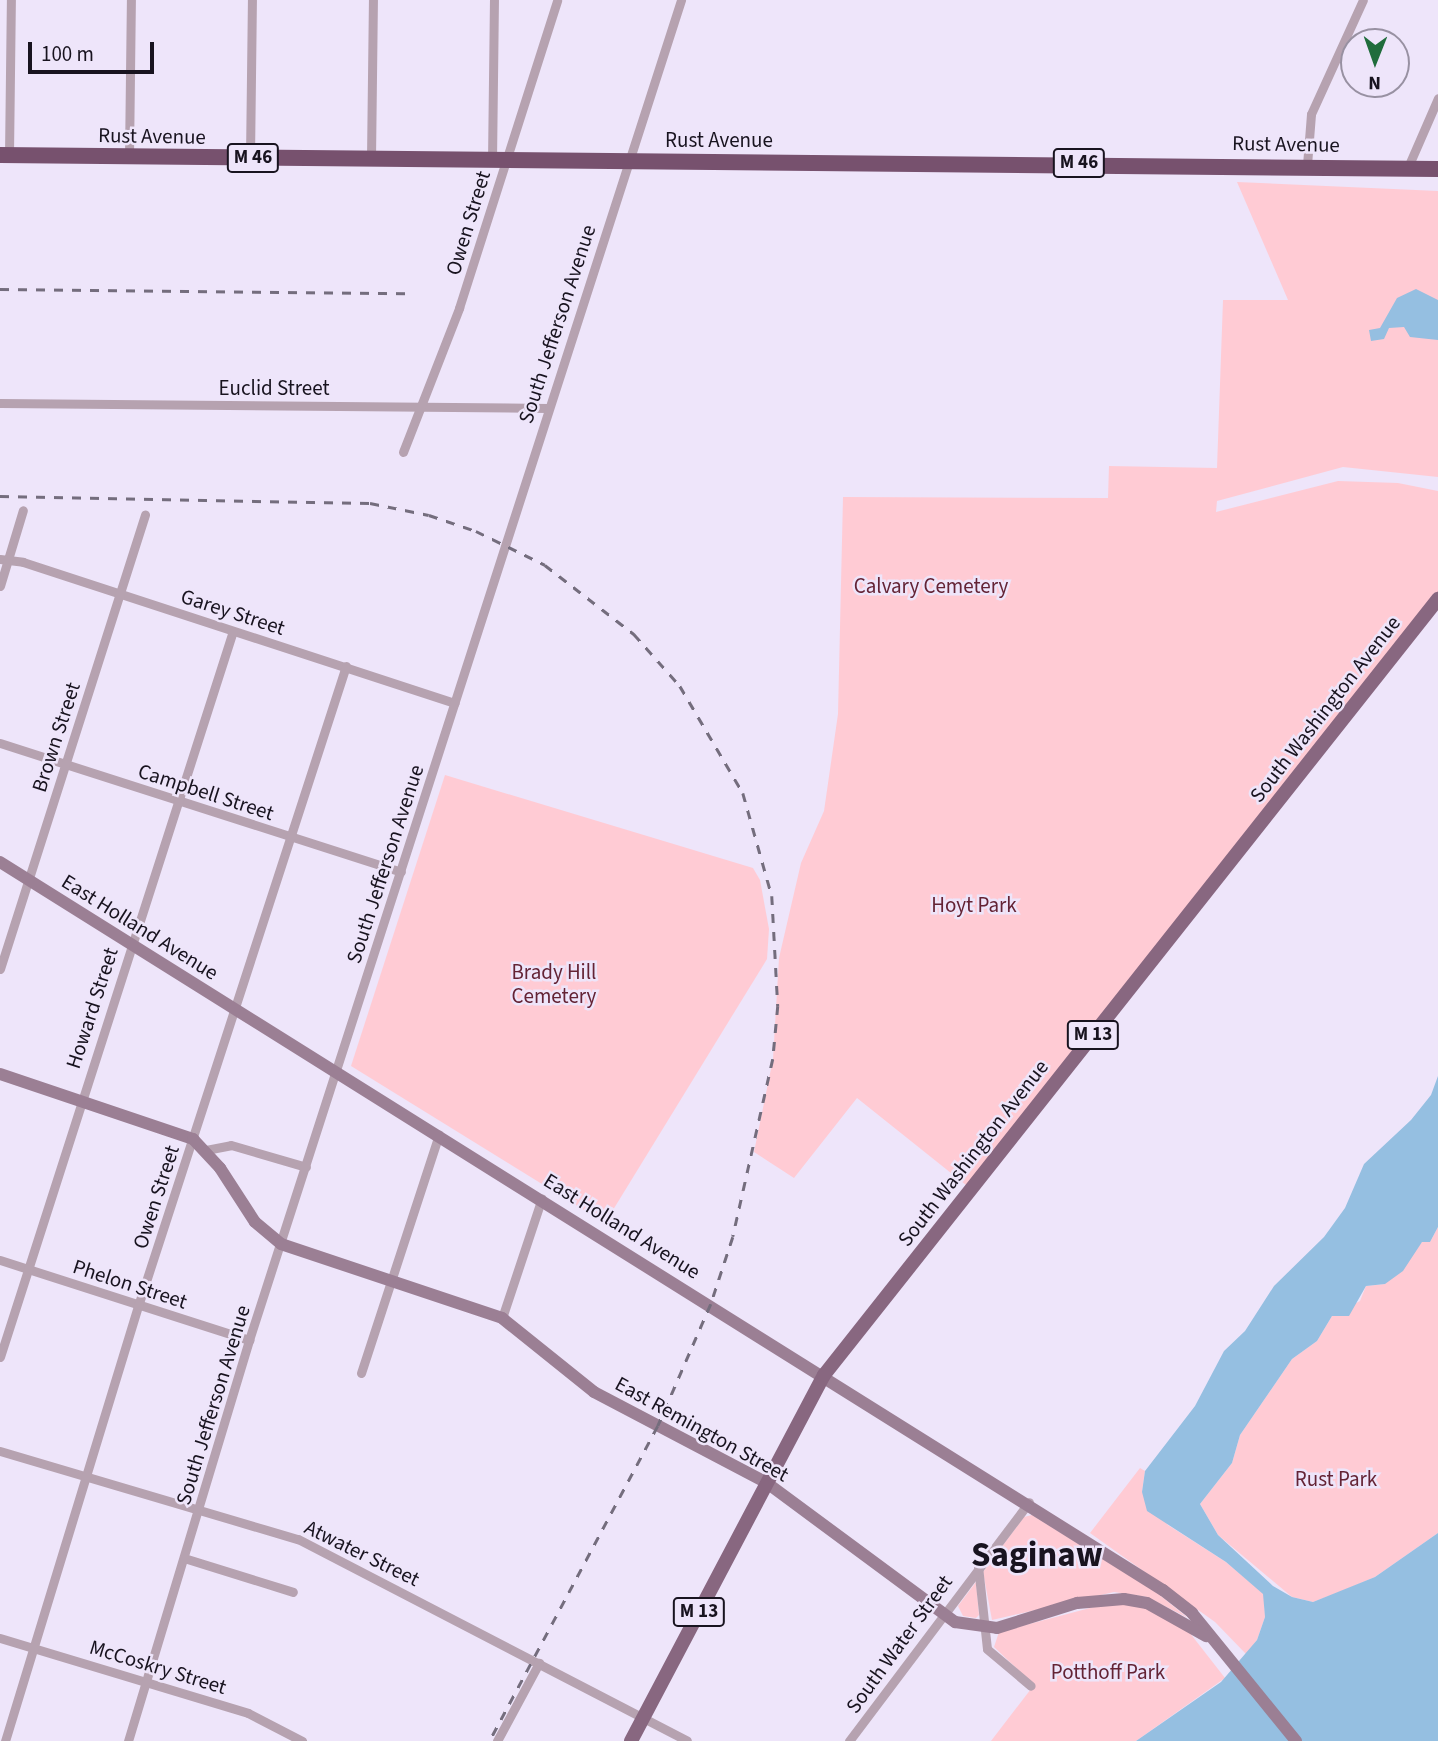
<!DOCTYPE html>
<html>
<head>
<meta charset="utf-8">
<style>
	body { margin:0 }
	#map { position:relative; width:1438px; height:1741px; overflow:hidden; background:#eee5fa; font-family:"Source Sans 3",sans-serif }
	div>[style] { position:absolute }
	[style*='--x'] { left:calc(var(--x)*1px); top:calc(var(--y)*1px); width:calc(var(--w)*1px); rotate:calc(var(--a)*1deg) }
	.green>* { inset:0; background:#ffcbd4 }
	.water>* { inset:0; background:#95bfe1 }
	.street>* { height:9px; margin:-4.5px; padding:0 4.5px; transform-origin:4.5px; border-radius:4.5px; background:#b6a2b0 }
	.secondary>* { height:12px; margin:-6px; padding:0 6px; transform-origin:6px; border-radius:6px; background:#9b7f94 }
	.primary>* { height:14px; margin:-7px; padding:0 7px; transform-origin:7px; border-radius:7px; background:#886780 }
	.highway>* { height:16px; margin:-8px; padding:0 8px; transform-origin:8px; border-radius:8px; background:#77516e }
	.rail>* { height:2.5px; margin-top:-1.25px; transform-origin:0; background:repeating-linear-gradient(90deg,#746d7d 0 9px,transparent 0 18px) }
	span { translate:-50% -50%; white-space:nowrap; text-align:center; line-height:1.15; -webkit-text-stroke:5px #eee5fa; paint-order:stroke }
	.shield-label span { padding:2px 5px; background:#eee5fa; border:2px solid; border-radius:5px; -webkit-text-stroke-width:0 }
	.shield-label { font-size:19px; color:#18131f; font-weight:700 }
	.street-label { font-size:21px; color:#18131f }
	.park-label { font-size:21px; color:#642335 }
	.town-label { font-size:35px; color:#18131f; font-weight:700 }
	.north { position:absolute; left:1340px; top:28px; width:70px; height:70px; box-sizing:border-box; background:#eee5fa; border:2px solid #9891a2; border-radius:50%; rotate:181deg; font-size:19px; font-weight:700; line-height:28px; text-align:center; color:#18131f }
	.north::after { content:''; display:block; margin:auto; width:24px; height:32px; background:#206d3c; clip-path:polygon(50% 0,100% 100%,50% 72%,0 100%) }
	.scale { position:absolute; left:28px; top:42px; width:126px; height:32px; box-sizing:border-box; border:4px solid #18131f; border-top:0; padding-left:9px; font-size:21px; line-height:24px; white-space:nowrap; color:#18131f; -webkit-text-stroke:5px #eee5fa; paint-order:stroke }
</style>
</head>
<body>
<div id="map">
	<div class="green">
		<i style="clip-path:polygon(1237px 182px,1438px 191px,1438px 477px,1343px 467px,1217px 501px,1216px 512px,1338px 481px,1398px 483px,1438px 491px,1438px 599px,971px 1189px,857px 1098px,794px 1178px,754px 1152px,773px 1059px,779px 958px,801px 863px,824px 811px,838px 714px,843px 497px,1108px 498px,1109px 466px,1217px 468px,1223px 300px,1288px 300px)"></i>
		<i style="clip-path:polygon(445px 775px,753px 868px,760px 880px,769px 929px,767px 959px,605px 1223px,351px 1066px)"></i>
		<i style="clip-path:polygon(1438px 1227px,1438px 1533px,1375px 1577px,1342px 1591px,1313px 1602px,1292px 1597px,1218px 1535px,1200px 1504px,1232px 1463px,1240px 1435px,1292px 1359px,1317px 1341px,1332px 1316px,1360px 1301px,1366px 1286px,1385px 1284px,1422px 1242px,1430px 1242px)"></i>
		<i style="clip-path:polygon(1140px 1468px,1145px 1471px,1142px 1492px,1168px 1525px,1226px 1562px,1264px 1594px,1265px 1617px,1257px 1640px,1246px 1654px,1215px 1622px,1090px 1533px)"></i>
		<i style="clip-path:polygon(1032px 1515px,1156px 1592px,1188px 1618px,1147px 1597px,1114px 1592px,992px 1620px,983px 1572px,1024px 1517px)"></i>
		<i style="clip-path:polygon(976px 1582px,979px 1615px,976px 1618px,963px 1616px,958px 1606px)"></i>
		<i style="clip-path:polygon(1109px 1603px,1143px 1607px,1186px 1628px,1225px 1678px,1136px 1741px,991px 1741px,1034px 1685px,994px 1647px,999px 1632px)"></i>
	</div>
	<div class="water">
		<i style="clip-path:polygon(1416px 289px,1438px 300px,1438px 340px,1410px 337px,1404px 327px,1389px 328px,1384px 339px,1371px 341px,1369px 330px,1380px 328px,1397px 298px)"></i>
		<i style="clip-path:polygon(1438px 1076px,1438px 1227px,1430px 1242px,1422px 1242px,1403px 1271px,1385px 1284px,1366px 1286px,1349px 1316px,1332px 1316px,1317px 1341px,1292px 1359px,1240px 1435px,1232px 1463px,1200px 1504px,1218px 1535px,1273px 1586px,1292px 1597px,1313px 1602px,1375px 1577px,1438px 1533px,1438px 1741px,1136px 1741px,1221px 1682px,1257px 1640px,1265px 1617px,1263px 1594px,1226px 1562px,1147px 1511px,1142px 1492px,1145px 1471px,1195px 1406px,1224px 1351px,1245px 1331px,1274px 1286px,1324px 1237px,1345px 1208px,1364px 1164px,1411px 1120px,1431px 1095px)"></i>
	</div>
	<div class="street">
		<i style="--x:9;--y:155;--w:155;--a:-89.3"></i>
		<i style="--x:129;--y:156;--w:156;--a:-89.3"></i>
		<i style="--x:250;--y:158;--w:158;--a:-89.3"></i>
		<i style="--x:371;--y:159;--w:159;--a:-89.3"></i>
		<i style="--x:492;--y:161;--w:161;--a:-89.3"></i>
		<i style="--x:1307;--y:165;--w:51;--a:-85.5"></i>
		<i style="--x:1311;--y:114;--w:125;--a:-65.5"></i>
		<i style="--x:1408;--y:167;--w:75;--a:-66.5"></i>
		<i style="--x:0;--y:403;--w:548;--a:0.52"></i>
		<i style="--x:403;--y:452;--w:155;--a:-68.7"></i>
		<i style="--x:459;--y:308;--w:323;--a:-72.3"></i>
		<i style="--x:0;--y:559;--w:23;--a:7"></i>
		<i style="--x:23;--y:562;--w:454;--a:18.1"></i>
		<i style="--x:0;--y:586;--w:79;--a:-73.2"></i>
		<i style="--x:0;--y:743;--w:421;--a:17.8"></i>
		<i style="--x:0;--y:969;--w:477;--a:-72.3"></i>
		<i style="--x:206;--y:1150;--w:25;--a:-11"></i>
		<i style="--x:231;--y:1145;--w:78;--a:16.3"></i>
		<i style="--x:0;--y:1260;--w:262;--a:17.8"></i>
		<i style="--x:502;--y:1318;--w:126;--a:-71.6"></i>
		<i style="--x:0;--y:1357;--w:762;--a:-72.21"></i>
		<i style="--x:361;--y:1373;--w:251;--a:-71.9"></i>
		<i style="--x:0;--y:1451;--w:311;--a:16.5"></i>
		<i style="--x:298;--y:1539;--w:438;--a:27.4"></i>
		<i style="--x:184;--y:1558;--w:114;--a:17.3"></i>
		<i style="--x:978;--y:1566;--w:83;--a:83.8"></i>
		<i style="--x:987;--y:1649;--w:57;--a:40.1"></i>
		<i style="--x:0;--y:1638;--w:259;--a:16.8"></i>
		<i style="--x:248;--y:1713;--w:61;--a:27.4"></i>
		<i style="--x:5;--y:1741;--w:455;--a:-73"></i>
		<i style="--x:138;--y:1306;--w:673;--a:-72"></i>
		<i style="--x:128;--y:1741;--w:419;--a:-73.2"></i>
		<i style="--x:249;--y:1340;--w:1408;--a:-72.13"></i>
		<i style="--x:497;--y:1741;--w:89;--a:-61.7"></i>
		<i style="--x:849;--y:1741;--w:299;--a:-53"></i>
	</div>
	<div class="secondary">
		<i style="--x:0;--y:862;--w:1372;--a:32.05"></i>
		<i style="--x:1163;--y:1590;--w:37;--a:38"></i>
		<i style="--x:1192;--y:1613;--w:165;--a:50.9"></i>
		<i style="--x:0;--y:1074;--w:204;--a:18.6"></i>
		<i style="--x:193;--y:1139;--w:40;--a:47"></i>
		<i style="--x:220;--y:1168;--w:64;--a:57.1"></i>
		<i style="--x:255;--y:1222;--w:34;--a:40"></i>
		<i style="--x:281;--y:1244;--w:233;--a:18.5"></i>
		<i style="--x:502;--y:1318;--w:118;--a:38.8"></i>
		<i style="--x:594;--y:1392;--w:195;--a:27.7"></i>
		<i style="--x:767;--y:1483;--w:234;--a:36.5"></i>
		<i style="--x:955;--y:1622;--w:42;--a:8.1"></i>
		<i style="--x:997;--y:1628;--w:84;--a:-17.4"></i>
		<i style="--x:1077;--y:1603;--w:47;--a:-4.9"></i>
		<i style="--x:1124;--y:1599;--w:23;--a:10"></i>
		<i style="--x:1147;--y:1603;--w:68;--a:29.2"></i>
	</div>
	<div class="primary">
		<i style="--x:631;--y:1741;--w:414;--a:-62.2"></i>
		<i style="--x:824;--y:1375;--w:990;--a:-51.65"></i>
	</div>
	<div class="highway">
		<i style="--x:0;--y:155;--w:1438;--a:0.56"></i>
	</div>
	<div class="rail">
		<i style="--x:0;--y:289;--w:407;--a:0.6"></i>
		<i style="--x:0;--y:496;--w:370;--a:1.1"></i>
		<i style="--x:370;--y:503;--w:60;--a:11.5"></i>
		<i style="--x:429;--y:515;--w:50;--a:18.8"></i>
		<i style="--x:476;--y:531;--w:77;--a:26.2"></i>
		<i style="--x:545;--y:565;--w:113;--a:37.8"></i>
		<i style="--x:634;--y:634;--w:69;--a:48.5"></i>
		<i style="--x:680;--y:686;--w:124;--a:59.5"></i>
		<i style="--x:743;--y:793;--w:107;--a:74.3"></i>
		<i style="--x:772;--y:896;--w:110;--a:86.9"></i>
		<i style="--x:778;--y:1006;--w:53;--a:95.4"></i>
		<i style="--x:773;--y:1059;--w:182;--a:102.7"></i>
		<i style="--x:733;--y:1237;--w:71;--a:108.2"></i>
		<i style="--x:711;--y:1304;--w:133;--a:113.5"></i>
		<i style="--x:658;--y:1426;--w:357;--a:118.1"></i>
	</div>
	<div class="shield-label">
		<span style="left:253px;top:158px">M 46</span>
		<span style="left:1079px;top:163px">M 46</span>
		<span style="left:1093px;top:1035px">M 13</span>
		<span style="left:699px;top:1612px">M 13</span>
	</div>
	<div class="street-label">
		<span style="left:152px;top:136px;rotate:1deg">Rust Avenue</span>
		<span style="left:719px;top:140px">Rust Avenue</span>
		<span style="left:1286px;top:144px;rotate:1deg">Rust Avenue</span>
		<span style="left:468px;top:223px;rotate:-73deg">Owen Street</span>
		<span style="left:557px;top:324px;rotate:-72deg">South Jefferson Avenue</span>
		<span style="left:274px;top:388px">Euclid Street</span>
		<span style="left:233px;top:612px;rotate:18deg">Garey Street</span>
		<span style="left:1325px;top:709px;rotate:-52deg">South Washington Avenue</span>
		<span style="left:56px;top:737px;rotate:-72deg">Brown Street</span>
		<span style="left:206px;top:792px;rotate:18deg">Campbell Street</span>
		<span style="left:385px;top:864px;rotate:-72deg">South Jefferson Avenue</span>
		<span style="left:140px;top:927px;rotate:32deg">East Holland Avenue</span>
		<span style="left:92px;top:1008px;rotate:-72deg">Howard Street</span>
		<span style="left:973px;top:1153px;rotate:-52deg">South Washington Avenue</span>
		<span style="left:156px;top:1197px;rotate:-72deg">Owen Street</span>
		<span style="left:622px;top:1226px;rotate:32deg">East Holland Avenue</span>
		<span style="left:130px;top:1284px;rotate:18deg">Phelon Street</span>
		<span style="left:213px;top:1405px;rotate:-73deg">South Jefferson Avenue</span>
		<span style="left:702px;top:1429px;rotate:29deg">East Remington Street</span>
		<span style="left:362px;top:1553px;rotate:26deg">Atwater Street</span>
		<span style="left:899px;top:1644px;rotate:-54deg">South Water Street</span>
		<span style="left:158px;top:1667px;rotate:17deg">McCoskry Street</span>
	</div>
	<div class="park-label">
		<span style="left:931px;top:586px">Calvary Cemetery</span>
		<span style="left:974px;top:905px">Hoyt Park</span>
		<span style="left:554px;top:984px">Brady Hill<br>Cemetery</span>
		<span style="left:1336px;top:1479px">Rust Park</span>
		<span style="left:1108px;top:1672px">Potthoff Park</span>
	</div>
	<div class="town-label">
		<span style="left:1037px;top:1555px">Saginaw</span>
	</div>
	<div class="north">N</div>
	<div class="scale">100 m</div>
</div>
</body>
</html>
